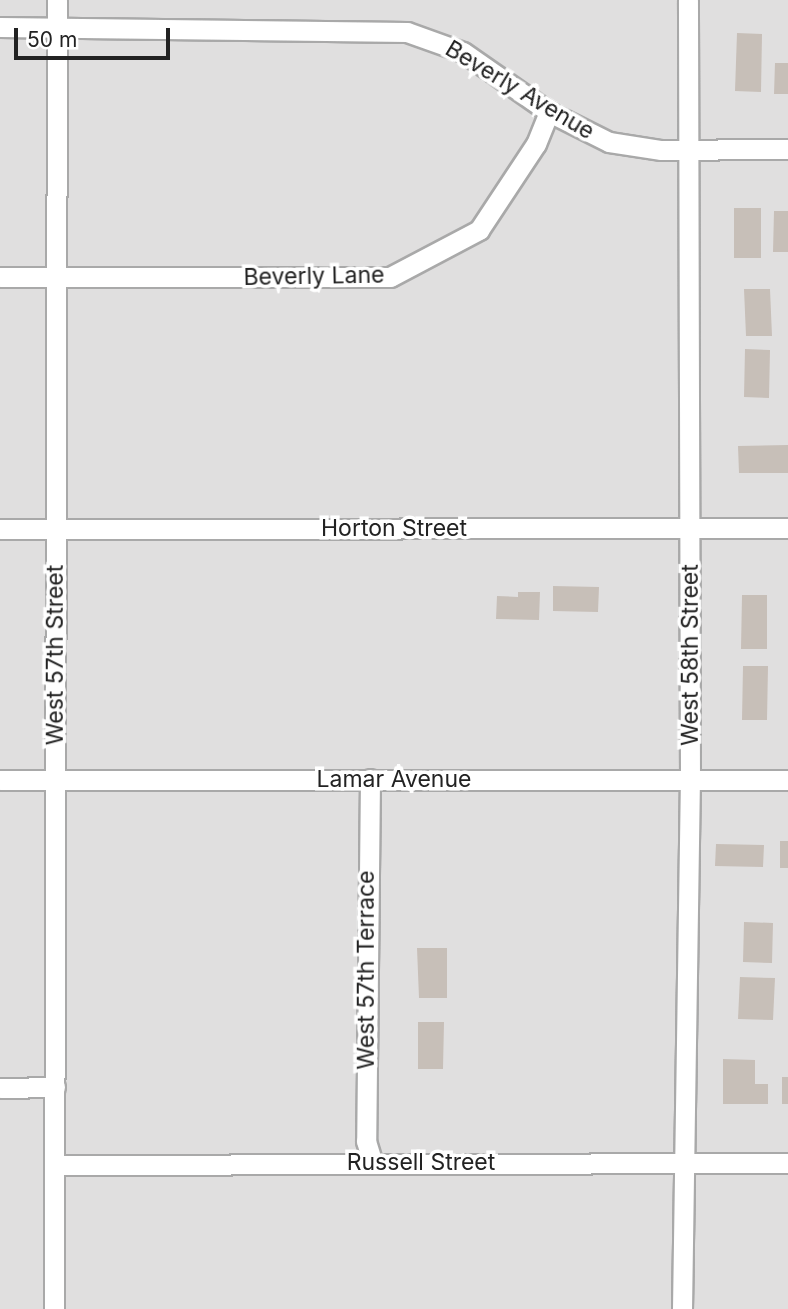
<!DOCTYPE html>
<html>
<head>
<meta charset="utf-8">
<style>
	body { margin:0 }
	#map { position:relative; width:788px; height:1309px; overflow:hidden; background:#f2efe9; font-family:Inter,sans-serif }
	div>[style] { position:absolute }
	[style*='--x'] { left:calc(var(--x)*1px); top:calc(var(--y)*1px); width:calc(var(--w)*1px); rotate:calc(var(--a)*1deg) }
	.residential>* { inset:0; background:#e0dfdf }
	.building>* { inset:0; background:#c7bfb8 }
	.roads { filter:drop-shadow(2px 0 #a9a9a9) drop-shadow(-2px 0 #a9a9a9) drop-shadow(0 2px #a9a9a9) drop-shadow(0 -2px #a9a9a9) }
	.minor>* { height:19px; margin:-9.5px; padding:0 9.5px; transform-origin:9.5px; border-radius:9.5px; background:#fff }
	span { translate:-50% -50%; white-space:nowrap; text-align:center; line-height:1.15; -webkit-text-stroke:7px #fff; paint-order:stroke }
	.street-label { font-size:23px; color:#222 }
	.scale { position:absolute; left:14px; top:28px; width:156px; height:32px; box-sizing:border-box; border:4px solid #222; border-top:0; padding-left:9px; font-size:21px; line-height:24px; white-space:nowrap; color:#222; -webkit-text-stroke:5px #fff; paint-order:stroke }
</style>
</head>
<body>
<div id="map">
	<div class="residential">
		<i style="clip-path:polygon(0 0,788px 0,788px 1309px,0 1309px)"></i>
	</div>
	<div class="building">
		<i style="clip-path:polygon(737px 33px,762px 34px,761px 92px,735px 91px)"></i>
		<i style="clip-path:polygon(775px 63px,788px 63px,788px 94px,774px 94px)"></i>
		<i style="clip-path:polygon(734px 208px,761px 208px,761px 258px,734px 258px)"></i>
		<i style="clip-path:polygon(774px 211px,788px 211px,788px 252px,773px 252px)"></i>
		<i style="clip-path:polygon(744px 289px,770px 289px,772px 336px,746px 336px)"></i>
		<i style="clip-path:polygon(745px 349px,770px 350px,769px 398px,744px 397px)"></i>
		<i style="clip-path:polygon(788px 445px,788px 473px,739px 473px,738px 446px)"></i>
		<i style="clip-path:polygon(553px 586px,599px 587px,598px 612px,553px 611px)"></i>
		<i style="clip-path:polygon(518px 592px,540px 592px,539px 620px,496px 619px,497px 596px,518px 597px)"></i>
		<i style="clip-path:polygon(742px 595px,767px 595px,767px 649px,741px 649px)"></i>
		<i style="clip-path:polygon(743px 666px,768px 666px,767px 720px,742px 720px)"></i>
		<i style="clip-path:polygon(780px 841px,788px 841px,788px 868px,780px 868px)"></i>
		<i style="clip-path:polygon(716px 844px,764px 845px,763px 867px,715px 866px)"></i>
		<i style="clip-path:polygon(744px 922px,773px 923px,772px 963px,743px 962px)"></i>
		<i style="clip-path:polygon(417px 948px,447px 948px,447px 998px,419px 998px)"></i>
		<i style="clip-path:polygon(740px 977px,775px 978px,773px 1020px,738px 1019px)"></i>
		<i style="clip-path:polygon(418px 1022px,444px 1022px,443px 1069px,418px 1069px)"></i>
		<i style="clip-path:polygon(723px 1059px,755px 1060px,755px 1084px,768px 1084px,768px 1104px,723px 1104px)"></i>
		<i style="clip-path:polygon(782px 1077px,788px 1077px,788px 1104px,782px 1104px)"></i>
	</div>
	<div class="roads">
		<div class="minor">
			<i style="--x:0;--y:27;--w:407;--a:0.7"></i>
			<i style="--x:407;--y:32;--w:59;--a:19.7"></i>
			<i style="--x:463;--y:52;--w:105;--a:34.9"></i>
			<i style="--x:549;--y:112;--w:67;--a:26.6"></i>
			<i style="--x:609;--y:142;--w:53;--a:8.7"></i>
			<i style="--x:661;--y:150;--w:127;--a:-0.5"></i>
			<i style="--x:0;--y:277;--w:390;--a:0"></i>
			<i style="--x:390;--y:277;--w:101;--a:-27.8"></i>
			<i style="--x:479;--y:230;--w:103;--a:-56.5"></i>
			<i style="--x:536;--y:144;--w:35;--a:-68"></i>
			<i style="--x:0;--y:529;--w:788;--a:-0.07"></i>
			<i style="--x:370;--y:779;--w:362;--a:90.6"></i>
			<i style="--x:366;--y:1141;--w:21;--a:73"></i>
			<i style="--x:0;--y:780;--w:788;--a:0"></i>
			<i style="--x:0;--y:1088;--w:55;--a:-1"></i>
			<i style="--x:55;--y:1165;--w:733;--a:-0.16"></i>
			<i style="--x:54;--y:1309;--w:1309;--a:-89.87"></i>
			<i style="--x:682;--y:1309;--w:530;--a:-89.14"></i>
			<i style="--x:690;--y:779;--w:779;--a:-90.15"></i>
		</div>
	</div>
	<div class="street-label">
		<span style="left:520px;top:90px;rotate:31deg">Beverly Avenue</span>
		<span style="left:314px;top:276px;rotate:-1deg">Beverly Lane</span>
		<span style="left:394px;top:528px">Horton Street</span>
		<span style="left:55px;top:655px;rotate:-90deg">West 57th Street</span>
		<span style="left:690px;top:655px;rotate:-90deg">West 58th Street</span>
		<span style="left:394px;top:779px">Lamar Avenue</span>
		<span style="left:366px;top:970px;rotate:-90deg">West 57th Terrace</span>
		<span style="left:421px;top:1162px">Russell Street</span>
	</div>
	<div class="scale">50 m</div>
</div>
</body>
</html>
